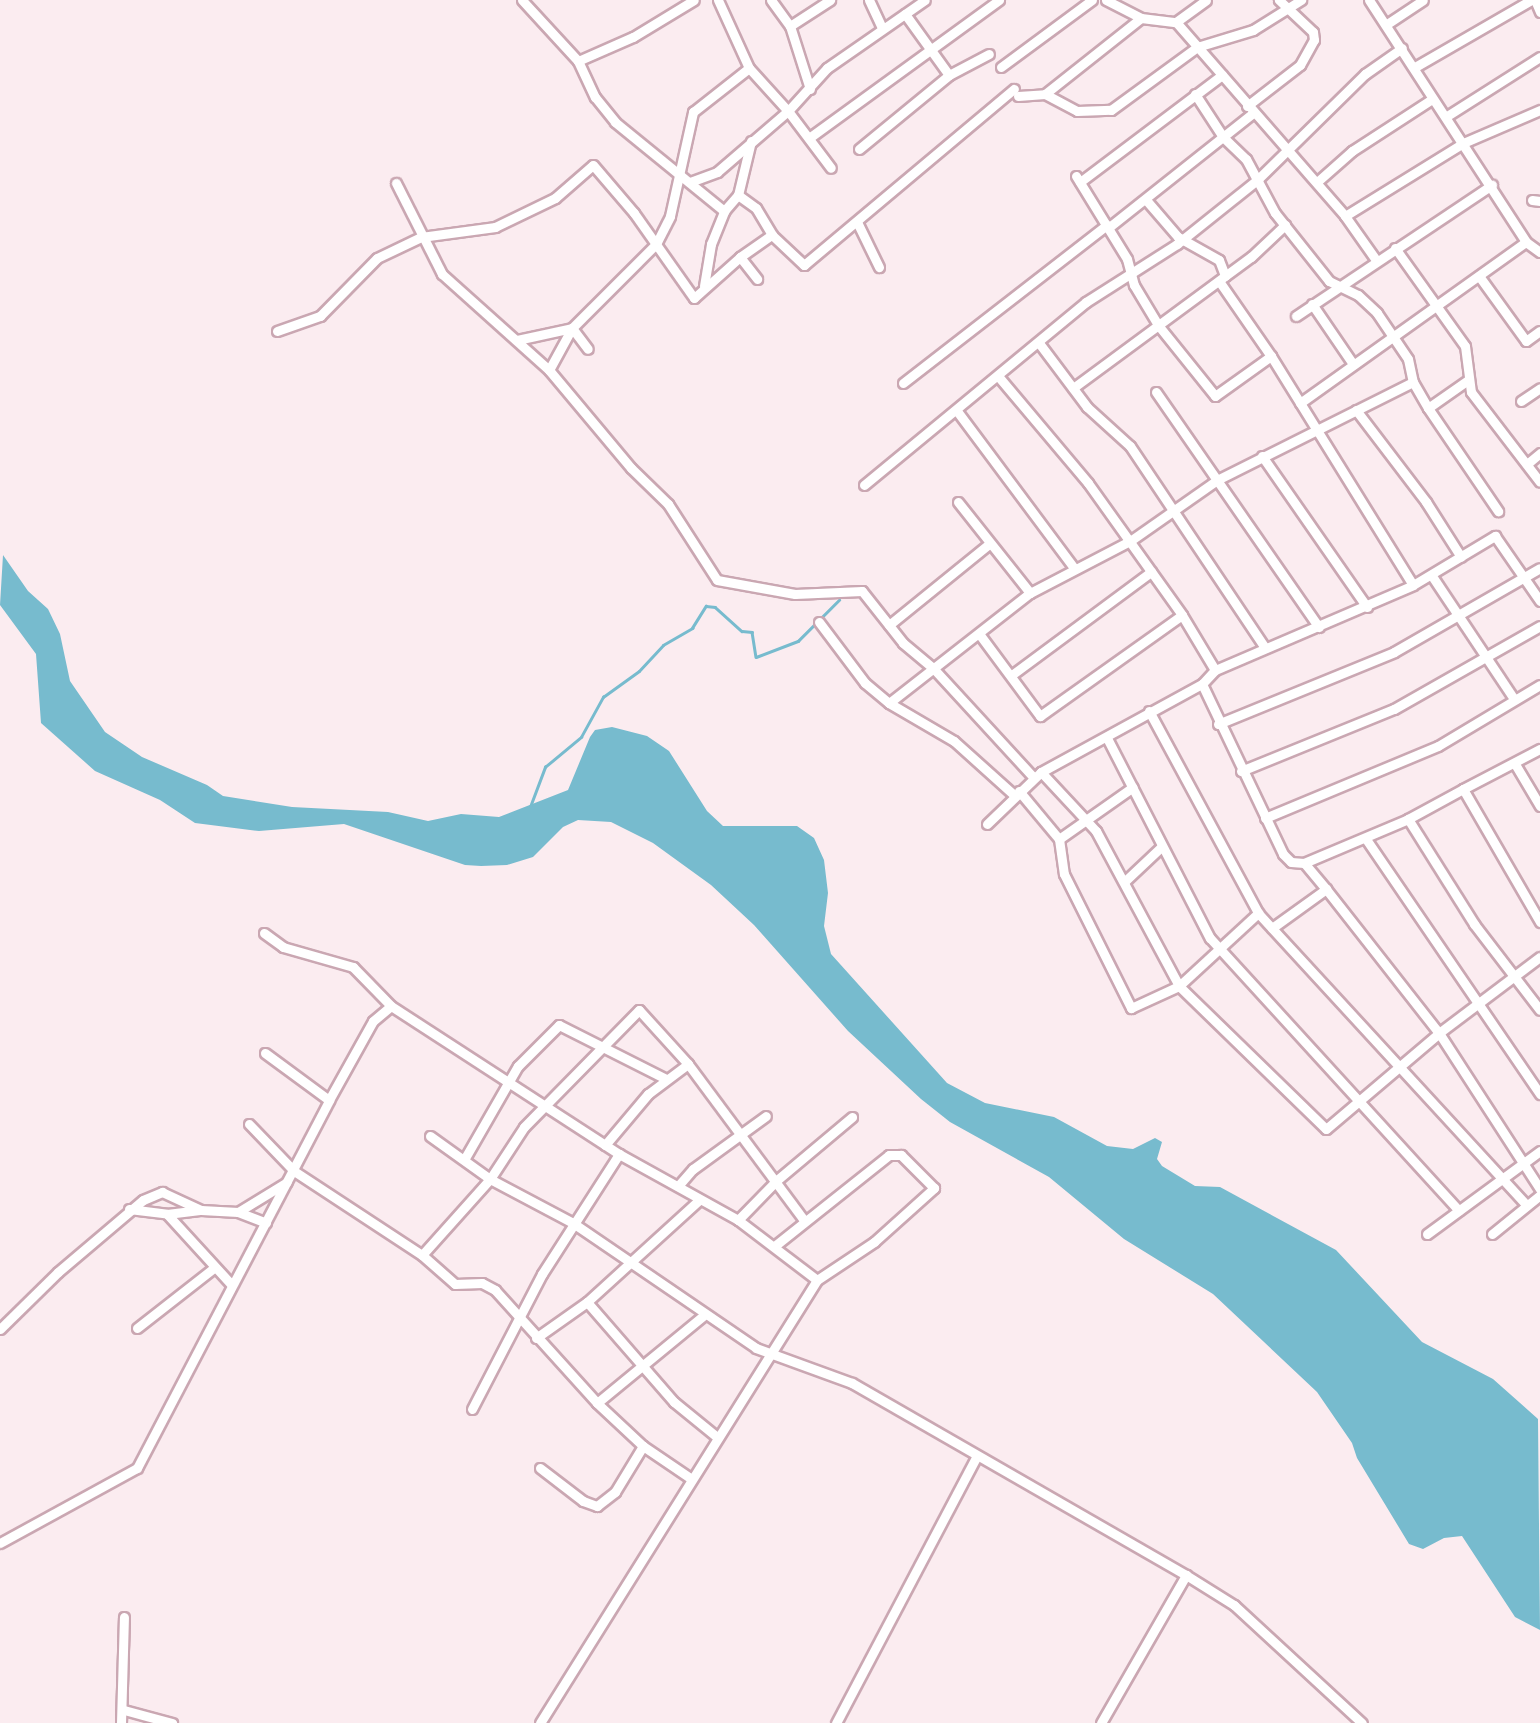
<!DOCTYPE html>
<html>
<head>
<meta charset="utf-8">
<style>
	body { margin:0 }
	#map { position:relative; width:1540px; height:1723px; overflow:hidden; background:#fbecf0; font-family:Figtree,sans-serif }
	div>[style] { position:absolute }
	[style*='--x'] { left:calc(var(--x)*1px); top:calc(var(--y)*1px); width:calc(var(--w)*1px); rotate:calc(var(--a)*1deg) }
	.water>* { inset:0; background:#77bbce }
	.stream>* { height:2.5px; margin:-1.25px; padding:0 1.25px; transform-origin:1.25px; border-radius:1.25px; background:#77bbce }
	.roads { filter:drop-shadow(2px 0 #caa7b2) drop-shadow(-2px 0 #caa7b2) drop-shadow(0 2px #caa7b2) drop-shadow(0 -2px #caa7b2) }
	.minor>* { height:9px; margin:-4.5px; padding:0 4.5px; transform-origin:4.5px; border-radius:4.5px; background:#fff }
	span { translate:-50% -50%; white-space:nowrap; text-align:center; line-height:1.15; -webkit-text-stroke:7px #fbecf0; paint-order:stroke }
</style>
</head>
<body>
<div id="map">
	<div class="water">
		<i style="clip-path:polygon(3px 555px,28px 591px,48px 609px,60px 634px,70px 681px,105px 732px,142px 757px,207px 785px,223px 796px,292px 807px,388px 812px,428px 821px,461px 814px,499px 817px,568px 790px,590px 737px,595px 730px,612px 727px,647px 736px,669px 751px,707px 811px,723px 826px,797px 826px,814px 838px,824px 860px,828px 893px,824px 926px,831px 954px,947px 1083px,985px 1103px,1054px 1117px,1107px 1146px,1133px 1149px,1155px 1138px,1162px 1142px,1157px 1159px,1162px 1166px,1195px 1186px,1220px 1187px,1336px 1250px,1422px 1342px,1493px 1379px,1538px 1419px,1540px 1630px,1515px 1617px,1462px 1536px,1444px 1538px,1423px 1549px,1409px 1544px,1357px 1458px,1352px 1443px,1317px 1392px,1213px 1294px,1124px 1239px,1049px 1177px,950px 1122px,921px 1099px,848px 1031px,754px 925px,711px 885px,653px 843px,611px 822px,578px 820px,563px 827px,533px 857px,507px 865px,481px 866px,465px 865px,344px 824px,259px 831px,195px 823px,160px 800px,95px 771px,41px 723px,36px 654px,0 605px)"></i>
	</div>
	<div class="stream">
		<i style="--x:530;--y:807;--w:43;--a:-69.4"></i>
		<i style="--x:545;--y:767;--w:47;--a:-39.8"></i>
		<i style="--x:581;--y:737;--w:46;--a:-61.2"></i>
		<i style="--x:603;--y:697;--w:44;--a:-35.8"></i>
		<i style="--x:639;--y:671;--w:35;--a:-47"></i>
		<i style="--x:663;--y:645;--w:34;--a:-30"></i>
		<i style="--x:692;--y:628;--w:26;--a:-58"></i>
		<i style="--x:706;--y:606;--w:9;--a:6"></i>
		<i style="--x:715;--y:607;--w:36;--a:42"></i>
		<i style="--x:742;--y:631;--w:10;--a:6"></i>
		<i style="--x:752;--y:632;--w:25;--a:81"></i>
		<i style="--x:756;--y:657;--w:45;--a:-20.9"></i>
		<i style="--x:798;--y:641;--w:58;--a:-45"></i>
	</div>
	<div class="roads">
		<div class="minor">
			<i style="--x:522;--y:0;--w:83;--a:47.4"></i>
			<i style="--x:578;--y:61;--w:40;--a:65"></i>
			<i style="--x:595;--y:97;--w:32;--a:51"></i>
			<i style="--x:615;--y:122;--w:141;--a:39.2"></i>
			<i style="--x:718;--y:0;--w:75;--a:65.5"></i>
			<i style="--x:749;--y:68;--w:58;--a:47.8"></i>
			<i style="--x:788;--y:111;--w:71;--a:53"></i>
			<i style="--x:771;--y:0;--w:32;--a:54"></i>
			<i style="--x:790;--y:26;--w:66;--a:72.4"></i>
			<i style="--x:869;--y:0;--w:31;--a:65"></i>
			<i style="--x:1106;--y:0;--w:39;--a:27"></i>
			<i style="--x:1141;--y:18;--w:35;--a:7"></i>
			<i style="--x:1176;--y:22;--w:257;--a:48.9"></i>
			<i style="--x:1345;--y:216;--w:54;--a:54.8"></i>
			<i style="--x:1369;--y:0;--w:288;--a:57"></i>
			<i style="--x:1526;--y:242;--w:17;--a:36"></i>
			<i style="--x:1535;--y:0;--w:13;--a:67"></i>
			<i style="--x:905;--y:14;--w:75;--a:54.2"></i>
			<i style="--x:1176;--y:22;--w:37;--a:-36"></i>
			<i style="--x:1387;--y:24;--w:43;--a:-33.7"></i>
			<i style="--x:790;--y:26;--w:48;--a:-33"></i>
			<i style="--x:578;--y:61;--w:60;--a:-23.6"></i>
			<i style="--x:633;--y:37;--w:71;--a:-31.2"></i>
			<i style="--x:1001;--y:67;--w:113;--a:-36.4"></i>
			<i style="--x:1415;--y:67;--w:134;--a:-30"></i>
			<i style="--x:1045;--y:94;--w:36;--a:28"></i>
			<i style="--x:1077;--y:111;--w:34;--a:-2"></i>
			<i style="--x:1111;--y:110;--w:107;--a:-36.2"></i>
			<i style="--x:1197;--y:47;--w:59;--a:-16.9"></i>
			<i style="--x:1253;--y:30;--w:57;--a:-32"></i>
			<i style="--x:1195;--y:94;--w:51;--a:56.9"></i>
			<i style="--x:1223;--y:137;--w:32;--a:44"></i>
			<i style="--x:1246;--y:159;--w:61;--a:61.8"></i>
			<i style="--x:1275;--y:213;--w:87;--a:51.5"></i>
			<i style="--x:1329;--y:281;--w:32;--a:26"></i>
			<i style="--x:1358;--y:295;--w:26;--a:43"></i>
			<i style="--x:1377;--y:313;--w:55;--a:56"></i>
			<i style="--x:1408;--y:359;--w:24;--a:78"></i>
			<i style="--x:1413;--y:382;--w:30;--a:60"></i>
			<i style="--x:1428;--y:408;--w:125;--a:55.8"></i>
			<i style="--x:1018;--y:96;--w:27;--a:-4"></i>
			<i style="--x:1045;--y:94;--w:122;--a:-38.4"></i>
			<i style="--x:1247;--y:106;--w:67;--a:-37.7"></i>
			<i style="--x:1300;--y:65;--w:29;--a:-61"></i>
			<i style="--x:1314;--y:40;--w:8;--a:-97"></i>
			<i style="--x:1313;--y:32;--w:47;--a:-136.7"></i>
			<i style="--x:1447;--y:116;--w:110;--a:-32.4"></i>
			<i style="--x:809;--y:138;--w:235;--a:-36"></i>
			<i style="--x:751;--y:141;--w:56;--a:103.5"></i>
			<i style="--x:738;--y:195;--w:22;--a:36"></i>
			<i style="--x:756;--y:208;--w:31;--a:59"></i>
			<i style="--x:772;--y:235;--w:44;--a:43.2"></i>
			<i style="--x:804;--y:265;--w:274;--a:-40"></i>
			<i style="--x:859;--y:149;--w:117;--a:-39.4"></i>
			<i style="--x:949;--y:75;--w:45;--a:-27.7"></i>
			<i style="--x:1076;--y:176;--w:97;--a:58.4"></i>
			<i style="--x:1127;--y:259;--w:27;--a:75"></i>
			<i style="--x:1134;--y:285;--w:47;--a:59"></i>
			<i style="--x:1158;--y:325;--w:91;--a:51.2"></i>
			<i style="--x:1215;--y:396;--w:69;--a:-35.5"></i>
			<i style="--x:690;--y:182;--w:29;--a:-20"></i>
			<i style="--x:717;--y:172;--w:94;--a:-40.7"></i>
			<i style="--x:788;--y:111;--w:58;--a:-47.8"></i>
			<i style="--x:827;--y:68;--w:119;--a:-34.8"></i>
			<i style="--x:1080;--y:182;--w:178;--a:-37"></i>
			<i style="--x:1317;--y:182;--w:47;--a:-41.5"></i>
			<i style="--x:1352;--y:151;--w:95;--a:-33"></i>
			<i style="--x:396;--y:183;--w:102;--a:63.2"></i>
			<i style="--x:442;--y:274;--w:144;--a:41.9"></i>
			<i style="--x:549;--y:370;--w:128;--a:50.1"></i>
			<i style="--x:631;--y:468;--w:52;--a:44.2"></i>
			<i style="--x:668;--y:504;--w:90;--a:57.2"></i>
			<i style="--x:717;--y:580;--w:79;--a:10.2"></i>
			<i style="--x:795;--y:594;--w:67;--a:-2.6"></i>
			<i style="--x:862;--y:591;--w:66;--a:51.7"></i>
			<i style="--x:903;--y:643;--w:39;--a:40"></i>
			<i style="--x:933;--y:668;--w:149;--a:47.4"></i>
			<i style="--x:1532;--y:200;--w:8;--a:7"></i>
			<i style="--x:1147;--y:201;--w:48;--a:49.3"></i>
			<i style="--x:1178;--y:237;--w:47;--a:29.3"></i>
			<i style="--x:1219;--y:260;--w:17;--a:69"></i>
			<i style="--x:1345;--y:216;--w:139;--a:-31.7"></i>
			<i style="--x:1463;--y:143;--w:84;--a:-23.2"></i>
			<i style="--x:858;--y:224;--w:48;--a:64"></i>
			<i style="--x:1108;--y:228;--w:185;--a:-38.4"></i>
			<i style="--x:1395;--y:248;--w:120;--a:54.5"></i>
			<i style="--x:1465;--y:346;--w:46;--a:82.6"></i>
			<i style="--x:1471;--y:392;--w:113;--a:52.5"></i>
			<i style="--x:740;--y:257;--w:28;--a:52"></i>
			<i style="--x:1479;--y:276;--w:80;--a:54.1"></i>
			<i style="--x:1526;--y:341;--w:17;--a:-36"></i>
			<i style="--x:1219;--y:281;--w:91;--a:55.3"></i>
			<i style="--x:1271;--y:356;--w:269;--a:58.2"></i>
			<i style="--x:704;--y:286;--w:43;--a:-80.5"></i>
			<i style="--x:711;--y:244;--w:35;--a:-68"></i>
			<i style="--x:724;--y:211;--w:21;--a:-49"></i>
			<i style="--x:1312;--y:304;--w:73;--a:55.7"></i>
			<i style="--x:1296;--y:316;--w:236;--a:-33.8"></i>
			<i style="--x:277;--y:331;--w:46;--a:-19.2"></i>
			<i style="--x:320;--y:316;--w:81;--a:-45.5"></i>
			<i style="--x:377;--y:258;--w:49;--a:-25.5"></i>
			<i style="--x:421;--y:237;--w:75;--a:-7.7"></i>
			<i style="--x:495;--y:227;--w:67;--a:-25.8"></i>
			<i style="--x:555;--y:198;--w:50;--a:-41"></i>
			<i style="--x:593;--y:165;--w:63;--a:49.5"></i>
			<i style="--x:634;--y:213;--w:104;--a:54.8"></i>
			<i style="--x:694;--y:298;--w:62;--a:-41.7"></i>
			<i style="--x:740;--y:257;--w:39;--a:-35"></i>
			<i style="--x:517;--y:340;--w:56;--a:-12.3"></i>
			<i style="--x:572;--y:328;--w:26;--a:53"></i>
			<i style="--x:1039;--y:343;--w:80;--a:53.1"></i>
			<i style="--x:1087;--y:407;--w:58;--a:42.2"></i>
			<i style="--x:1130;--y:446;--w:243;--a:56.2"></i>
			<i style="--x:549;--y:370;--w:48;--a:-61.3"></i>
			<i style="--x:572;--y:328;--w:119;--a:-45"></i>
			<i style="--x:656;--y:244;--w:31;--a:-63"></i>
			<i style="--x:670;--y:216;--w:107;--a:-77.5"></i>
			<i style="--x:693;--y:112;--w:71;--a:-38.2"></i>
			<i style="--x:998;--y:376;--w:140;--a:49.9"></i>
			<i style="--x:1088;--y:483;--w:162;--a:54.5"></i>
			<i style="--x:1182;--y:615;--w:64;--a:59"></i>
			<i style="--x:903;--y:383;--w:258;--a:-37.8"></i>
			<i style="--x:1073;--y:388;--w:221;--a:-36.4"></i>
			<i style="--x:1251;--y:257;--w:47;--a:-43.3"></i>
			<i style="--x:1156;--y:392;--w:286;--a:55.3"></i>
			<i style="--x:1521;--y:401;--w:23;--a:-34"></i>
			<i style="--x:1300;--y:403;--w:277;--a:-35.5"></i>
			<i style="--x:1428;--y:408;--w:49;--a:-35"></i>
			<i style="--x:1356;--y:410;--w:116;--a:52.7"></i>
			<i style="--x:1426;--y:502;--w:65;--a:57.5"></i>
			<i style="--x:957;--y:411;--w:196;--a:53.3"></i>
			<i style="--x:1262;--y:456;--w:184;--a:55.2"></i>
			<i style="--x:1527;--y:464;--w:17;--a:-40"></i>
			<i style="--x:864;--y:485;--w:288;--a:-39.5"></i>
			<i style="--x:1086;--y:302;--w:108;--a:-32.5"></i>
			<i style="--x:1177;--y:244;--w:104;--a:-38.7"></i>
			<i style="--x:1258;--y:179;--w:150;--a:-44.5"></i>
			<i style="--x:1365;--y:74;--w:45;--a:-35.1"></i>
			<i style="--x:958;--y:502;--w:116;--a:51.6"></i>
			<i style="--x:1432;--y:576;--w:148;--a:56.3"></i>
			<i style="--x:819;--y:622;--w:76;--a:53"></i>
			<i style="--x:865;--y:683;--w:31;--a:40"></i>
			<i style="--x:889;--y:703;--w:75;--a:30.3"></i>
			<i style="--x:954;--y:741;--w:81;--a:42"></i>
			<i style="--x:889;--y:625;--w:129;--a:-39"></i>
			<i style="--x:980;--y:635;--w:101;--a:53.5"></i>
			<i style="--x:1040;--y:716;--w:174;--a:-35.4"></i>
			<i style="--x:1013;--y:674;--w:172;--a:-36.5"></i>
			<i style="--x:1202;--y:684;--w:188;--a:64.5"></i>
			<i style="--x:1283;--y:854;--w:11;--a:45"></i>
			<i style="--x:1291;--y:862;--w:13;--a:4"></i>
			<i style="--x:889;--y:703;--w:179;--a:-38"></i>
			<i style="--x:1030;--y:593;--w:113;--a:-27.5"></i>
			<i style="--x:1130;--y:541;--w:106;--a:-35"></i>
			<i style="--x:1217;--y:480;--w:219;--a:-26.6"></i>
			<i style="--x:1149;--y:711;--w:230;--a:61.6"></i>
			<i style="--x:1258;--y:913;--w:396;--a:47.4"></i>
			<i style="--x:1218;--y:724;--w:190;--a:-22.2"></i>
			<i style="--x:1394;--y:652;--w:168;--a:-29.9"></i>
			<i style="--x:1107;--y:738;--w:225;--a:62.8"></i>
			<i style="--x:1210;--y:938;--w:369;--a:47.6"></i>
			<i style="--x:1515;--y:764;--w:49;--a:59.2"></i>
			<i style="--x:1241;--y:771;--w:165;--a:-22.1"></i>
			<i style="--x:1394;--y:709;--w:168;--a:-29.6"></i>
			<i style="--x:1041;--y:772;--w:81;--a:47"></i>
			<i style="--x:1096;--y:831;--w:176;--a:61.8"></i>
			<i style="--x:1179;--y:986;--w:205;--a:44.2"></i>
			<i style="--x:1326;--y:1129;--w:148;--a:-40.3"></i>
			<i style="--x:1439;--y:1033;--w:126;--a:-37"></i>
			<i style="--x:1463;--y:789;--w:87;--a:-27.5"></i>
			<i style="--x:1019;--y:791;--w:62;--a:50.2"></i>
			<i style="--x:1059;--y:839;--w:35;--a:82"></i>
			<i style="--x:1064;--y:874;--w:150;--a:63.4"></i>
			<i style="--x:1131;--y:1008;--w:53;--a:-24.6"></i>
			<i style="--x:1179;--y:986;--w:108;--a:-42.7"></i>
			<i style="--x:1265;--y:818;--w:187;--a:-22.6"></i>
			<i style="--x:1438;--y:746;--w:119;--a:-30.9"></i>
			<i style="--x:1408;--y:819;--w:124;--a:57.8"></i>
			<i style="--x:1474;--y:924;--w:108;--a:52.5"></i>
			<i style="--x:987;--y:824;--w:75;--a:-43.9"></i>
			<i style="--x:1041;--y:772;--w:183;--a:-28.7"></i>
			<i style="--x:1202;--y:684;--w:19;--a:-47"></i>
			<i style="--x:1215;--y:670;--w:215;--a:-23.2"></i>
			<i style="--x:1413;--y:585;--w:96;--a:-30.9"></i>
			<i style="--x:1495;--y:536;--w:79;--a:55.3"></i>
			<i style="--x:1059;--y:839;--w:90;--a:-35.1"></i>
			<i style="--x:1366;--y:839;--w:309;--a:55.7"></i>
			<i style="--x:1124;--y:882;--w:50;--a:-43.4"></i>
			<i style="--x:1326;--y:889;--w:34;--a:-130"></i>
			<i style="--x:1304;--y:863;--w:113;--a:-22.9"></i>
			<i style="--x:1408;--y:819;--w:63;--a:-28.6"></i>
			<i style="--x:1463;--y:789;--w:154;--a:59.9"></i>
			<i style="--x:1272;--y:928;--w:67;--a:-35.8"></i>
			<i style="--x:1326;--y:889;--w:183;--a:51.9"></i>
			<i style="--x:1439;--y:1033;--w:186;--a:57.1"></i>
			<i style="--x:264;--y:933;--w:24;--a:36"></i>
			<i style="--x:283;--y:947;--w:73;--a:15.9"></i>
			<i style="--x:353;--y:967;--w:54;--a:45.7"></i>
			<i style="--x:391;--y:1006;--w:272;--a:33"></i>
			<i style="--x:619;--y:1154;--w:136;--a:29"></i>
			<i style="--x:738;--y:1220;--w:99;--a:37.2"></i>
			<i style="--x:265;--y:1053;--w:79;--a:36.3"></i>
			<i style="--x:249;--y:1124;--w:65;--a:46.2"></i>
			<i style="--x:294;--y:1171;--w:153;--a:33.3"></i>
			<i style="--x:422;--y:1255;--w:44;--a:41.3"></i>
			<i style="--x:455;--y:1284;--w:27;--a:-2"></i>
			<i style="--x:482;--y:1283;--w:15;--a:28"></i>
			<i style="--x:495;--y:1290;--w:152;--a:47.9"></i>
			<i style="--x:597;--y:1403;--w:63;--a:43.1"></i>
			<i style="--x:643;--y:1446;--w:57;--a:34.2"></i>
			<i style="--x:430;--y:1136;--w:74;--a:35.6"></i>
			<i style="--x:490;--y:1179;--w:94;--a:27.9"></i>
			<i style="--x:573;--y:1223;--w:222;--a:34.3"></i>
			<i style="--x:756;--y:1348;--w:102;--a:20"></i>
			<i style="--x:852;--y:1383;--w:385;--a:29.9"></i>
			<i style="--x:1186;--y:1575;--w:57;--a:32"></i>
			<i style="--x:1234;--y:1605;--w:174;--a:42.7"></i>
			<i style="--x:605;--y:1145;--w:67;--a:-49.9"></i>
			<i style="--x:648;--y:1094;--w:50;--a:-36.9"></i>
			<i style="--x:465;--y:1158;--w:106;--a:-60.1"></i>
			<i style="--x:518;--y:1066;--w:58;--a:-45"></i>
			<i style="--x:559;--y:1025;--w:120;--a:26.8"></i>
			<i style="--x:678;--y:1186;--w:23;--a:-49"></i>
			<i style="--x:693;--y:1169;--w:90;--a:-36"></i>
			<i style="--x:129;--y:1209;--w:38;--a:7"></i>
			<i style="--x:167;--y:1214;--w:33;--a:-7"></i>
			<i style="--x:238;--y:1212;--w:30;--a:21"></i>
			<i style="--x:167;--y:1214;--w:95;--a:47.6"></i>
			<i style="--x:738;--y:1220;--w:56;--a:-45.7"></i>
			<i style="--x:777;--y:1180;--w:98;--a:-40"></i>
			<i style="--x:1427;--y:1234;--w:140;--a:-36.3"></i>
			<i style="--x:1492;--y:1234;--w:62;--a:-39.1"></i>
			<i style="--x:422;--y:1255;--w:102;--a:-48.2"></i>
			<i style="--x:490;--y:1179;--w:62;--a:-56.8"></i>
			<i style="--x:524;--y:1127;--w:164;--a:-45.5"></i>
			<i style="--x:639;--y:1010;--w:73;--a:47.8"></i>
			<i style="--x:688;--y:1064;--w:194;--a:53.4"></i>
			<i style="--x:587;--y:1302;--w:133;--a:49"></i>
			<i style="--x:674;--y:1402;--w:55;--a:39.1"></i>
			<i style="--x:137;--y:1328;--w:99;--a:-38"></i>
			<i style="--x:0;--y:1329;--w:81;--a:-44.5"></i>
			<i style="--x:58;--y:1272;--w:111;--a:-40.3"></i>
			<i style="--x:143;--y:1200;--w:21;--a:-23"></i>
			<i style="--x:162;--y:1192;--w:43;--a:24.8"></i>
			<i style="--x:201;--y:1210;--w:37;--a:3"></i>
			<i style="--x:238;--y:1212;--w:57;--a:-31.5"></i>
			<i style="--x:536;--y:1338;--w:62;--a:-35.2"></i>
			<i style="--x:587;--y:1302;--w:151;--a:-42.3"></i>
			<i style="--x:597;--y:1403;--w:137;--a:-39.4"></i>
			<i style="--x:472;--y:1409;--w:152;--a:-62.6"></i>
			<i style="--x:542;--y:1274;--w:143;--a:-57.3"></i>
			<i style="--x:540;--y:1468;--w:54;--a:37.5"></i>
			<i style="--x:583;--y:1501;--w:15;--a:20"></i>
			<i style="--x:597;--y:1506;--w:23;--a:-38"></i>
			<i style="--x:615;--y:1492;--w:54;--a:-58.7"></i>
			<i style="--x:0;--y:1543;--w:156;--a:-28.7"></i>
			<i style="--x:137;--y:1468;--w:415;--a:-62.4"></i>
			<i style="--x:329;--y:1100;--w:90;--a:-60.9"></i>
			<i style="--x:373;--y:1021;--w:23;--a:-40"></i>
			<i style="--x:124;--y:1710;--w:50;--a:15.2"></i>
			<i style="--x:121;--y:1723;--w:106;--a:-88.4"></i>
			<i style="--x:540;--y:1723;--w:522;--a:-57.98"></i>
			<i style="--x:817;--y:1280;--w:69;--a:-33.7"></i>
			<i style="--x:874;--y:1242;--w:81;--a:-42"></i>
			<i style="--x:934;--y:1188;--w:47;--a:-135"></i>
			<i style="--x:901;--y:1155;--w:12;--a:180"></i>
			<i style="--x:889;--y:1155;--w:144;--a:141.5"></i>
			<i style="--x:836;--y:1723;--w:302;--a:-62.2"></i>
			<i style="--x:1101;--y:1723;--w:171;--a:-60.1"></i>
		</div>
	</div>
</div>
</body>
</html>
